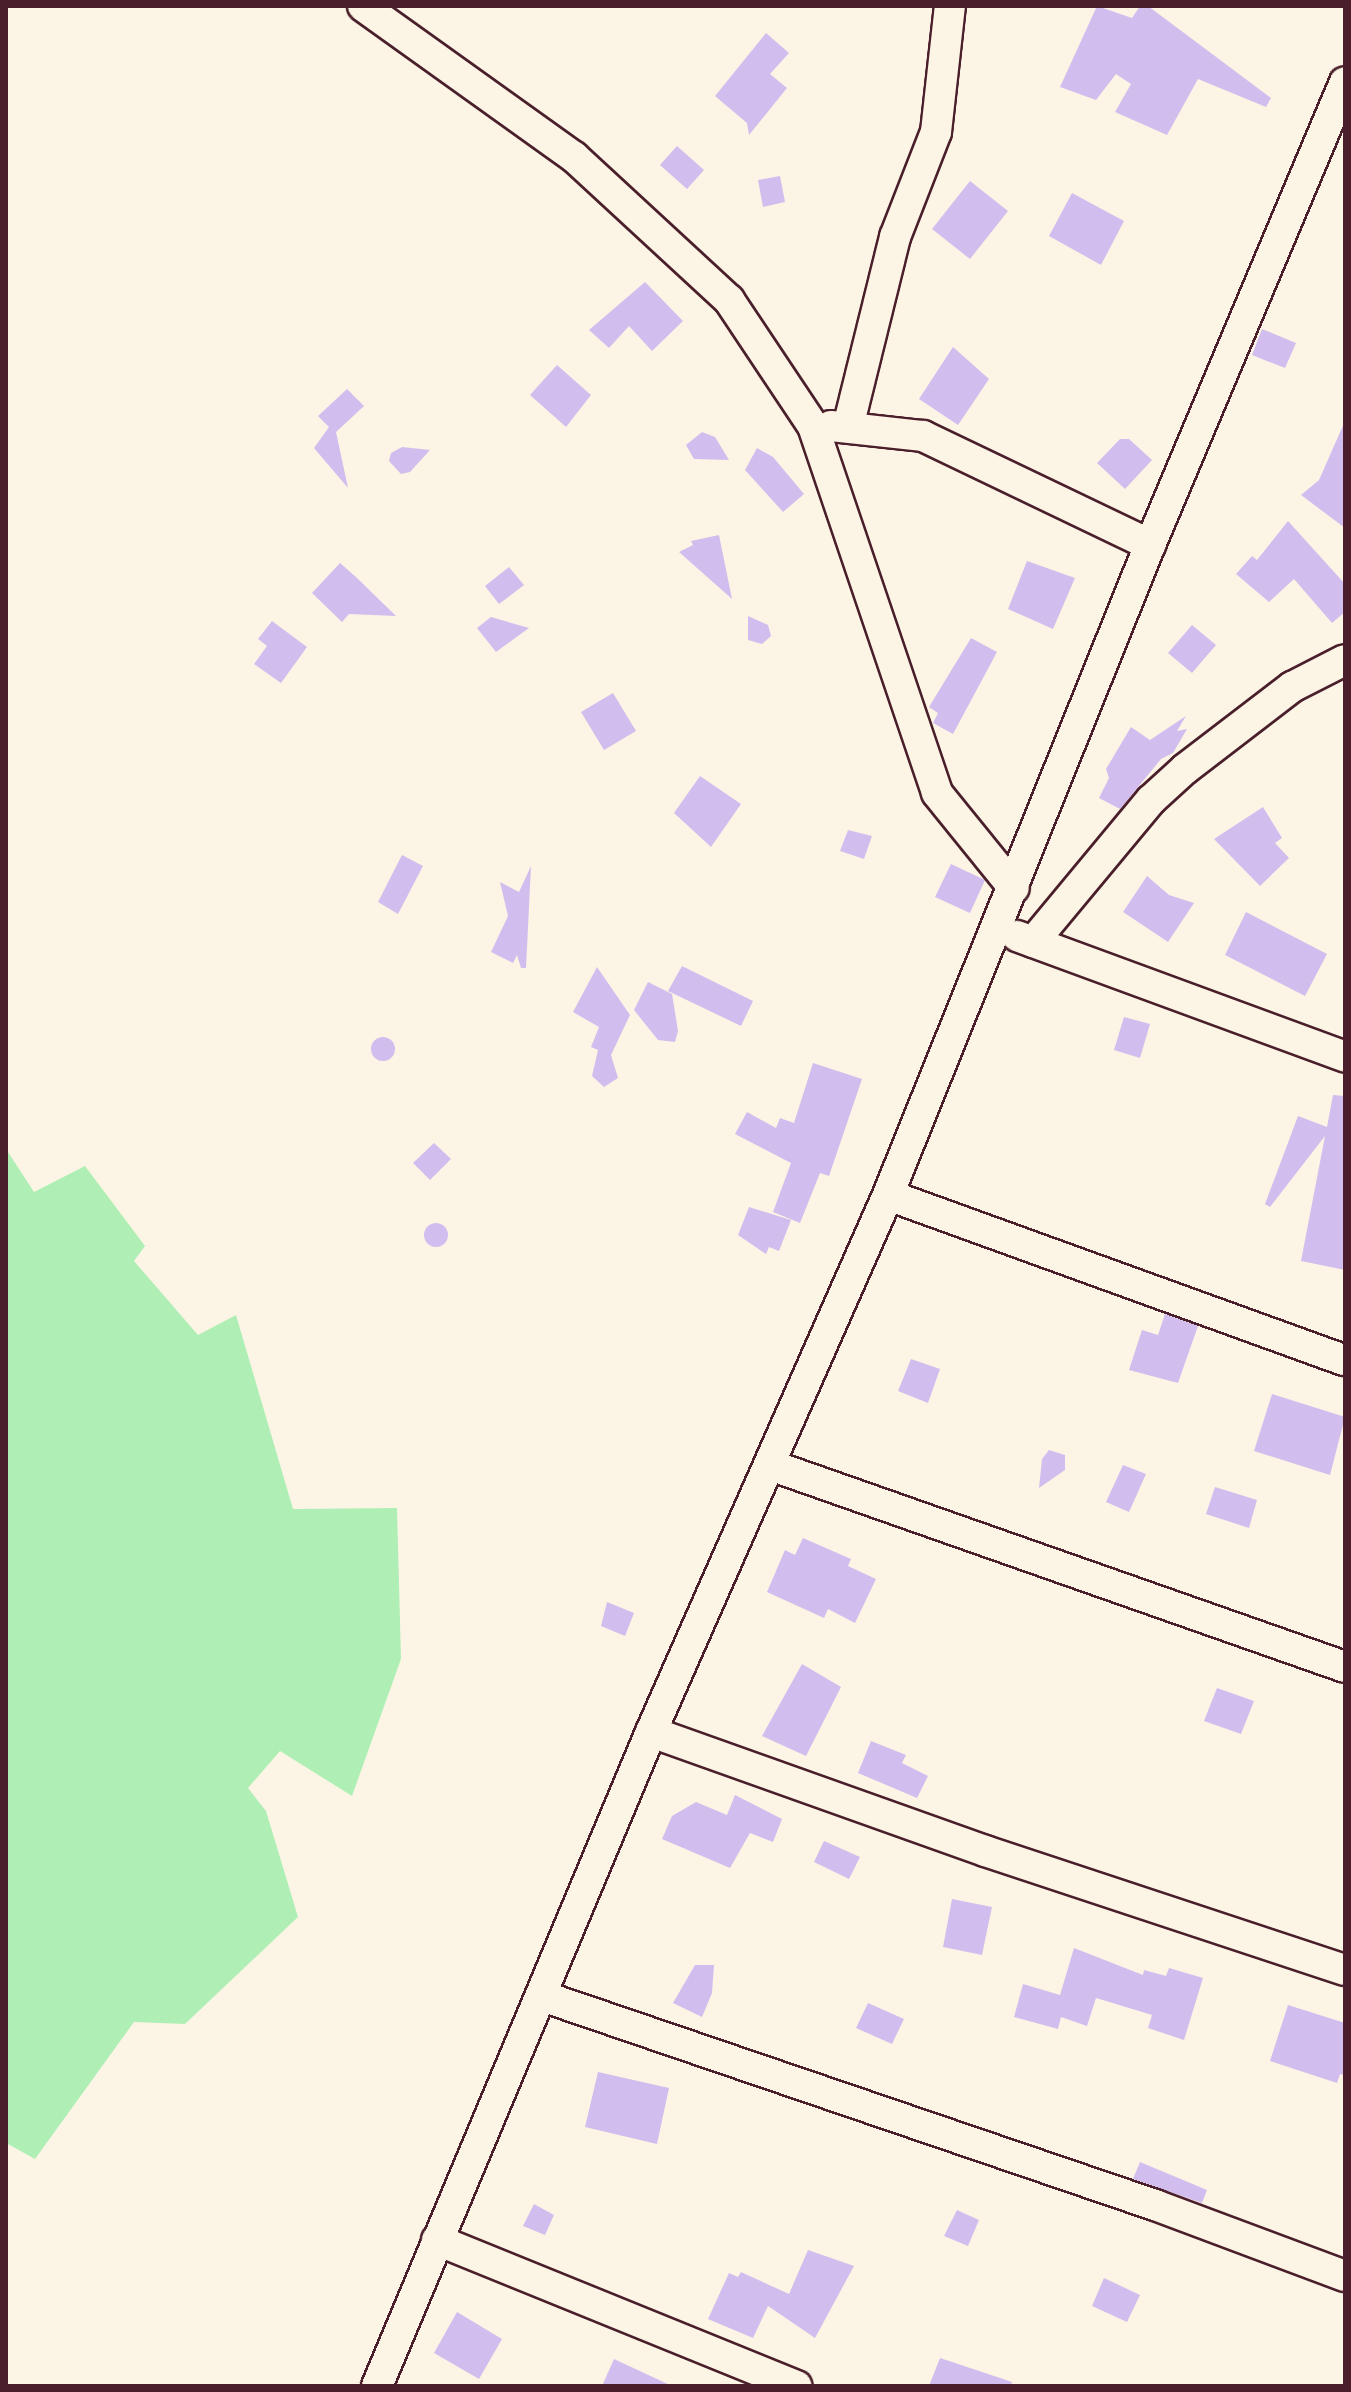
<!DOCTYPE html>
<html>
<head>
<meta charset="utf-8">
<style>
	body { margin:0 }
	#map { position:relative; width:1351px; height:2392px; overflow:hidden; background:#fcf5e5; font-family:Sriracha,sans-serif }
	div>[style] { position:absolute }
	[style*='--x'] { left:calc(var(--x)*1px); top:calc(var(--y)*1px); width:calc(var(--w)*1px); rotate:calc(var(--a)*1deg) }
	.green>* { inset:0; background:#afefb6 }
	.building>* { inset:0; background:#d1beee }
	.round { border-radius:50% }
	.roads { filter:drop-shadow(2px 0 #4a1f2b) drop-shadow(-2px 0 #4a1f2b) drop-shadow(0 2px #4a1f2b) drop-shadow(0 -2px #4a1f2b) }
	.minor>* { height:30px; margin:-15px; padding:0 15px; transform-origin:15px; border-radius:15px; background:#fcf5e5 }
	span { translate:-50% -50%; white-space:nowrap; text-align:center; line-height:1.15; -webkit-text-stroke:7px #fcf5e5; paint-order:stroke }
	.frame { position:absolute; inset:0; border:8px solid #4a1f2b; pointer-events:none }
</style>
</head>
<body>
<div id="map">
	<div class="green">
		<i style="clip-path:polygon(6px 1149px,34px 1192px,85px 1166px,145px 1246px,134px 1261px,198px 1335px,236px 1315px,293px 1509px,397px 1508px,401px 1659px,352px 1796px,280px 1751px,248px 1788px,266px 1811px,298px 1917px,185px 2024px,134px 2022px,35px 2159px,6px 2143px)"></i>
	</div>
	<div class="building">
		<i style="clip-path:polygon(1097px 6px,1132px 18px,1140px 6px,1148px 6px,1271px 98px,1266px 107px,1198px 79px,1167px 135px,1115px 112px,1131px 84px,1116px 74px,1096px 100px,1060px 87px)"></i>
		<i style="clip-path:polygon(766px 33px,789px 53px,770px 74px,787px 88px,749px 135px,747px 123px,715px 96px)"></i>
		<i style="clip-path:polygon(677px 146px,704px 170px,687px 189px,660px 165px)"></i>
		<i style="clip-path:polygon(780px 176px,785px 202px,763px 207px,758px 180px)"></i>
		<i style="clip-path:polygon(970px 181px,1008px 211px,970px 259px,932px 229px)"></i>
		<i style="clip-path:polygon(1072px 193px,1124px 221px,1101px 265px,1049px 236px)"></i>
		<i style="clip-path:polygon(645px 282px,683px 321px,652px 351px,629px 326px,609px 348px,589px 330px)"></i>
		<i style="clip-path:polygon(1262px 329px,1296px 343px,1285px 368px,1252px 355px)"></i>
		<i style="clip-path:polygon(953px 347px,989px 379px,958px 425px,919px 399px)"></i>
		<i style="clip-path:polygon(557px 365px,591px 395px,566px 427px,530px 395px)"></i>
		<i style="clip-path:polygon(347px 389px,364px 406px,336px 432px,348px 488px,314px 448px,329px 427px,318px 416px)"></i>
		<i style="clip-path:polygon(1345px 421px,1345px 528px,1301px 495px,1319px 480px)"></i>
		<i style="clip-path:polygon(702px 432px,715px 437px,729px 460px,694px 459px,686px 445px)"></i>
		<i style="clip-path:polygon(1120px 439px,1129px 439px,1152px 460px,1125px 489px,1097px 463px)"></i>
		<i style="clip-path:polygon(402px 447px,430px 450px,410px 472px,401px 474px,389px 461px,391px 453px)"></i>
		<i style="clip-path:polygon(757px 448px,773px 457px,804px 494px,783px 512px,745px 470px)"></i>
		<i style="clip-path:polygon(1288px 521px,1345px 584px,1345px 612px,1332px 623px,1294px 579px,1269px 602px,1236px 574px,1252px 556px,1257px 560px)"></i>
		<i style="clip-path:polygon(719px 535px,732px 599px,679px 552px,693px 545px,691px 541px)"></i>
		<i style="clip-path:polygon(1027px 561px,1075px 578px,1053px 629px,1008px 609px)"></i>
		<i style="clip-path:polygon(340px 563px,357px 578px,396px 616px,349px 614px,342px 622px,312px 593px)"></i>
		<i style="clip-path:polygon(509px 567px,524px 585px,499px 604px,485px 586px)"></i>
		<i style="clip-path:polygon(748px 616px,768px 625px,771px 636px,762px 644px,748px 640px)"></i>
		<i style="clip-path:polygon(491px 617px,529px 628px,496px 652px,477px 628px)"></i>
		<i style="clip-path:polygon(272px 621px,307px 647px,281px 683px,254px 664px,267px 646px,258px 639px)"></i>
		<i style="clip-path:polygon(1192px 625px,1216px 645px,1192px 673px,1168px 653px)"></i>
		<i style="clip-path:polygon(971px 638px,997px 652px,953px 734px,933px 723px,938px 713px,929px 707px)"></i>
		<i style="clip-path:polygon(613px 693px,636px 731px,604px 750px,581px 712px)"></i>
		<i style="clip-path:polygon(1186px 716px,1177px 731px,1187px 729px,1173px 753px,1161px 759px,1120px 809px,1099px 798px,1109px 778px,1106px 769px,1131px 727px,1150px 740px)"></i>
		<i style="clip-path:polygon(700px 776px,741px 804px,711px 847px,674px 813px)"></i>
		<i style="clip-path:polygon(1263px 807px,1282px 838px,1275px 843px,1289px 858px,1260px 886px,1214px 839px)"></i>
		<i style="clip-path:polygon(848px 830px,872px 836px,864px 859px,840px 851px)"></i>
		<i style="clip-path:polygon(402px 855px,423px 866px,398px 914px,378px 902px)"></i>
		<i style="clip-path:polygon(951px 864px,985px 880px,970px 913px,935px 897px)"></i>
		<i style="clip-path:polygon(531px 866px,526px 968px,521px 968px,517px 955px,513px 963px,491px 952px,508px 916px,500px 882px,519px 892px)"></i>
		<i style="clip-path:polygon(1147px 876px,1169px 895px,1194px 903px,1168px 942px,1123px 912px)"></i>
		<i style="clip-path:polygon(1246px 912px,1327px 954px,1305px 996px,1225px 955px)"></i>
		<i style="clip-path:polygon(682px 966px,753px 1001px,741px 1026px,668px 991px)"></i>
		<i style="clip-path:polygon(597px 967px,630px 1015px,611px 1055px,618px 1078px,604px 1087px,592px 1076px,598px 1050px,591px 1047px,599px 1027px,573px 1012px)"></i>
		<i style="clip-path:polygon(648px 982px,672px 994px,678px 1031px,675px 1042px,658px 1040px,634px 1010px)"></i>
		<i style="clip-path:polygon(1124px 1017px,1150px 1024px,1140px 1058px,1114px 1050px)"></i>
		<i class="round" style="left:371px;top:1037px;width:24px;height:24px"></i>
		<i style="clip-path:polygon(813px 1063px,862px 1079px,829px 1176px,820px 1173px,800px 1223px,773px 1212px,791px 1163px,735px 1134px,747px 1112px,776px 1128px,780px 1118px,794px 1123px)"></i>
		<i style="clip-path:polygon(1333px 1095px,1345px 1096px,1345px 1270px,1301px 1261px,1325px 1136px,1270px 1207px,1265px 1204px,1298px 1116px,1327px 1127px)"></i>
		<i style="clip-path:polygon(434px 1143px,451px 1159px,430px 1180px,413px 1163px)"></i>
		<i style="clip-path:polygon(749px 1207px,791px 1220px,779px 1251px,769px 1247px,766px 1254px,738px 1235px)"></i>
		<i class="round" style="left:424px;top:1223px;width:24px;height:24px"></i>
		<i style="clip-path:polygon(1165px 1314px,1198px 1326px,1178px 1383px,1129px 1370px,1142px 1330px,1158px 1335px)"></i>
		<i style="clip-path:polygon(911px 1359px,940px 1369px,928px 1403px,898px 1391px)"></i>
		<i style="clip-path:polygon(1272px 1394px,1345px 1417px,1330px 1475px,1254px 1451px)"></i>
		<i style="clip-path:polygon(1049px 1450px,1065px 1455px,1065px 1470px,1039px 1488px,1042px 1459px)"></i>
		<i style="clip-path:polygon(1123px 1465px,1146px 1474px,1129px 1512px,1106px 1502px)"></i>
		<i style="clip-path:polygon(1215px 1487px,1257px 1500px,1249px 1528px,1206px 1514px)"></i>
		<i style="clip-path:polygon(803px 1538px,851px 1559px,848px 1566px,876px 1579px,855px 1623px,828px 1609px,824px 1618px,767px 1592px,785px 1550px,795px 1555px)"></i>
		<i style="clip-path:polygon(607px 1602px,634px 1613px,625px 1636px,601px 1626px)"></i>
		<i style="clip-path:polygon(802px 1664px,841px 1687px,806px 1756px,762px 1736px)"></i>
		<i style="clip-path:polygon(1217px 1688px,1254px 1701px,1241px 1734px,1204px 1721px)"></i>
		<i style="clip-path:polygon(871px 1741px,906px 1755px,902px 1763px,928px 1776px,917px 1798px,858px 1773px)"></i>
		<i style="clip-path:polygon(735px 1795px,782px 1819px,773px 1842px,750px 1833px,730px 1868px,662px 1839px,672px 1816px,696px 1802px,727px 1815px)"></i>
		<i style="clip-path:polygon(824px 1841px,860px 1857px,849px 1879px,814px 1862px)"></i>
		<i style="clip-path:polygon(952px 1899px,992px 1907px,982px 1955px,943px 1947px)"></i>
		<i style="clip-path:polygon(1074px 1948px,1143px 1975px,1144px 1970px,1166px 1976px,1169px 1968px,1203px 1978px,1184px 2040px,1148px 2028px,1152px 2015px,1096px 1998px,1087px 2026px,1061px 2017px,1058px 2029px,1014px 2017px,1023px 1984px,1060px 1995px)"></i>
		<i style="clip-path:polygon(695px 1965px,714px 1965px,712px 1993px,702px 2017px,673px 2003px)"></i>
		<i style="clip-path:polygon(868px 2003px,904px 2019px,892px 2044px,856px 2028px)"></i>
		<i style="clip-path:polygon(1288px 2005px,1345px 2023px,1345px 2075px,1340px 2074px,1337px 2083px,1270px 2061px)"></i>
		<i style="clip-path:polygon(598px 2072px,669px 2088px,657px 2144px,585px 2127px)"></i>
		<i style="clip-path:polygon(1140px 2162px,1207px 2190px,1202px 2203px,1133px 2179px)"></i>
		<i style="clip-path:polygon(534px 2204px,554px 2215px,545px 2235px,523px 2226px)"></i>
		<i style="clip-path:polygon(957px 2210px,979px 2220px,968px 2246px,944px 2236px)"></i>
		<i style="clip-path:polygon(808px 2250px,854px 2266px,815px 2338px,768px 2306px,753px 2338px,708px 2319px,729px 2273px,738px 2277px,741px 2272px,789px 2294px)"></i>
		<i style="clip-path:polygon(1104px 2278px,1140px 2295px,1127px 2322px,1092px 2306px)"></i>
		<i style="clip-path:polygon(457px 2312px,502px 2339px,479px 2379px,434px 2353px)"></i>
		<i style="clip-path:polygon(940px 2358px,1012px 2382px,1011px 2386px,929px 2386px)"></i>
		<i style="clip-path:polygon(614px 2359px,672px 2386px,602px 2386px)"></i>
	</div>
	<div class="roads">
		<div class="minor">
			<i style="--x:363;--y:6;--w:259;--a:35.6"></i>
			<i style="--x:574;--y:157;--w:211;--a:42.7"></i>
			<i style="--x:729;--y:300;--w:151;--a:56.3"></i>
			<i style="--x:813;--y:426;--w:387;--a:71.3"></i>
			<i style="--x:937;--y:793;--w:122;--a:51"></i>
			<i style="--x:831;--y:426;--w:93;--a:6.2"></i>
			<i style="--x:923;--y:436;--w:252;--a:25.6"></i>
			<i style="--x:848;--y:427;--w:196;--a:-76.1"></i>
			<i style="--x:895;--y:237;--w:113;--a:-68.7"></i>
			<i style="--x:936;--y:132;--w:127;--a:-83.7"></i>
			<i style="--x:1017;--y:936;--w:350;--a:20.2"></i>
			<i style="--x:1033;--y:942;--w:185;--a:-50.3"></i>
			<i style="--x:1151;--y:800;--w:46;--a:-42.4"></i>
			<i style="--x:1185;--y:769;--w:135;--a:-37.5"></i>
			<i style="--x:1292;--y:687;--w:59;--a:-27"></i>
			<i style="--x:888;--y:1195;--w:486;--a:19.9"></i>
			<i style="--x:773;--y:1466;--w:606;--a:19.36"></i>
			<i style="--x:651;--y:1732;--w:355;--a:19.6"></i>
			<i style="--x:985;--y:1851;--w:379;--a:18.3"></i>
			<i style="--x:542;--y:1996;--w:648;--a:18.83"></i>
			<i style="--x:1155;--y:2205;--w:203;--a:20.5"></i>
			<i style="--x:437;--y:2240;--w:388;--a:22.1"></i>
			<i style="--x:377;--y:2386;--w:709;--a:-67.27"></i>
			<i style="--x:651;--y:1732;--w:587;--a:-66.19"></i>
			<i style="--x:888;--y:1195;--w:701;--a:-68.05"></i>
			<i style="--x:1150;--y:545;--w:502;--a:-67.16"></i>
		</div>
	</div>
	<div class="frame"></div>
</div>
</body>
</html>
